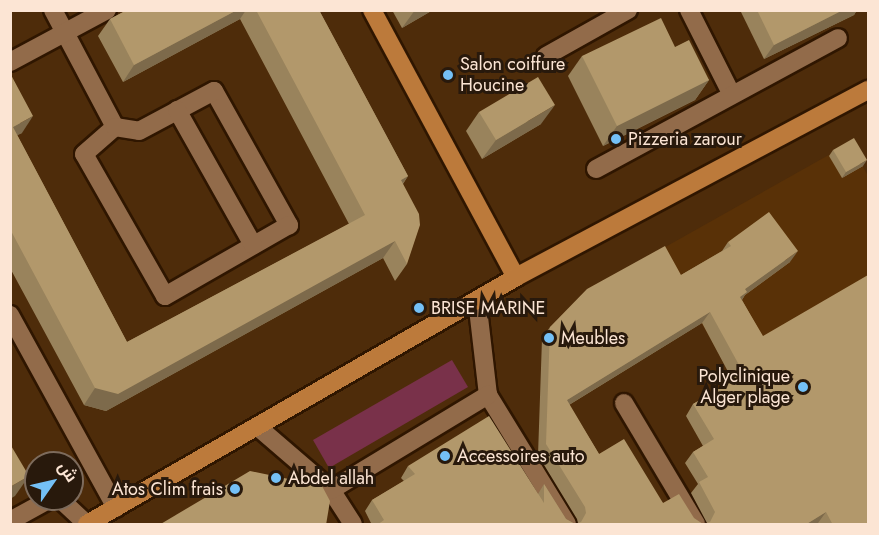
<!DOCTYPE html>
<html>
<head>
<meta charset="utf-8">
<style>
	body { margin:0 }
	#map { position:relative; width:879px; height:535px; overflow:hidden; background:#4e2c0a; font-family:Jost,Cairo,sans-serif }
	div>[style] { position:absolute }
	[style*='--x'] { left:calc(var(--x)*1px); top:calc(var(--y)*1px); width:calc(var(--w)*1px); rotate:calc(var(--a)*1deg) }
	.built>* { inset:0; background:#593107 }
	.green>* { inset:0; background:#79314a }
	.roads { filter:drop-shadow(2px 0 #2f1600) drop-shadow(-2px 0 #2f1600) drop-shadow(0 2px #2f1600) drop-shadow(0 -2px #2f1600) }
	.minor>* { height:18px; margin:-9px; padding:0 9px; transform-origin:9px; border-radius:9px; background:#926b4a }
	.major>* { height:18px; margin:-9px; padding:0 9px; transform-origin:9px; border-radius:9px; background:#bc7a3b }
	.wall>* { inset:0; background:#99835c }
	.shaded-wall>* { inset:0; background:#7d6a4b }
	.building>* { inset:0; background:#b2986b }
	.dots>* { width:16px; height:16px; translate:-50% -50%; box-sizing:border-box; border:3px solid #28190c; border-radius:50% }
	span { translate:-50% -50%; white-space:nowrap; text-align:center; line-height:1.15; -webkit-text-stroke:6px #28190c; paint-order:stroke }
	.poi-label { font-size:18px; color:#fce5d4 }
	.left { translate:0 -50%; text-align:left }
	.right { translate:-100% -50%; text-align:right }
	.frame { position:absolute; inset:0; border:12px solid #fce5d4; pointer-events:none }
	.north { position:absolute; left:24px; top:451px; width:60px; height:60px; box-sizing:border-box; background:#28190c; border:2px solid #7d6b5c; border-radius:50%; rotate:56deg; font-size:16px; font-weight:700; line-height:24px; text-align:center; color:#fce5d4 }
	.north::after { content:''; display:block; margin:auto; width:21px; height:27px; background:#74c0f6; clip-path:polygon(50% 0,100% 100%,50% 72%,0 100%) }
</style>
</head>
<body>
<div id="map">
	<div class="built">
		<i style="clip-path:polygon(850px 143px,868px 176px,868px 524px,815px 524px,660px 250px)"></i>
	</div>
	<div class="green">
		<i style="clip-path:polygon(452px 360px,468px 387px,329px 468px,313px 440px)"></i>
	</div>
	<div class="roads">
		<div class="minor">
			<i style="--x:53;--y:10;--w:132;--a:62.1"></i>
			<i style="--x:689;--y:10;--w:95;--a:63.2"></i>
			<i style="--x:546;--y:56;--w:94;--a:-29.3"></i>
			<i style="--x:10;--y:62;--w:110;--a:-28.2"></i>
			<i style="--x:214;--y:91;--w:154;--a:60.8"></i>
			<i style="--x:289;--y:225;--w:143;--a:150.2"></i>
			<i style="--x:165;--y:296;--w:163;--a:-119.7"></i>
			<i style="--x:84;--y:154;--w:41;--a:-41.1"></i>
			<i style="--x:115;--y:127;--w:24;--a:9"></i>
			<i style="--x:139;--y:131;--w:85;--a:-28.1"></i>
			<i style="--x:177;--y:110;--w:155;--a:60.6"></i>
			<i style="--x:596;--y:169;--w:275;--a:-28.4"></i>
			<i style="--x:477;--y:300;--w:96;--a:83.4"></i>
			<i style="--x:488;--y:395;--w:151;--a:58.5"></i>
			<i style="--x:10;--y:315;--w:220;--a:61.2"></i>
			<i style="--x:624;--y:403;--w:141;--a:59.2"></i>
			<i style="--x:259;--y:428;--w:95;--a:40.7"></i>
			<i style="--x:331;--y:490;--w:40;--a:57.1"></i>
			<i style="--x:331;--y:490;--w:184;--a:-31.2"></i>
			<i style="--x:60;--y:499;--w:37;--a:43"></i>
			<i style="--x:10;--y:521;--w:46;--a:-28.8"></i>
		</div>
		<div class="major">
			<i style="--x:372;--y:10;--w:303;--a:61.7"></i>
			<i style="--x:87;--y:524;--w:495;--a:-29.9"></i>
			<i style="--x:516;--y:277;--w:399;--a:-28"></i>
		</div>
	</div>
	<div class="wall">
		<i style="clip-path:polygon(127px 10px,319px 10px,408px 176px,403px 184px,407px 264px,395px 281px,383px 258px,106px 411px,84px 405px,10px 268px,10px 73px,22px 133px,17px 135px,127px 342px,349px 224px,240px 19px,123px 82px,98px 36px,110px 19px)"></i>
		<i style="clip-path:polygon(392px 10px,433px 10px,402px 28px)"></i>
		<i style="clip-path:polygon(740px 10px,857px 10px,854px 15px,764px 59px)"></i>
		<i style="clip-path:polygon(675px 47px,709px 80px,695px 100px,603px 146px,568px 76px,582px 56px)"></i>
		<i style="clip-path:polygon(479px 112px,541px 124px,482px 159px,466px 131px)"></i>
		<i style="clip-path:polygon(833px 150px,863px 166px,842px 178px,829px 156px)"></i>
		<i style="clip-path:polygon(evenodd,728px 242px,790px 262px,745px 295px,742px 300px,868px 525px,819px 525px,818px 523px,816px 525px,372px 525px,365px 511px,372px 500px,404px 481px,401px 478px,408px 466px,538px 494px,544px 484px,566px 519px,575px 524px,578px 523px,577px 519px,538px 455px,542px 339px,550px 327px,681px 275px,722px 251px,728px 242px,702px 323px,733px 381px,693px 404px,686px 416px,703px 446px,693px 452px,685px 463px,698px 484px,691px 493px,707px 523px,703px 524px,663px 503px,599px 454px,569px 405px,702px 323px)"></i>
	</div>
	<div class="shaded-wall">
		<i style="clip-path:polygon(237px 10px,246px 10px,240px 19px,123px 82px,134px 65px)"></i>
		<i style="clip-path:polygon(415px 10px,433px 10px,402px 28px)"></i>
		<i style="clip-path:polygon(843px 10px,857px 10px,854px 15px,764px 59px,774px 45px)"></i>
		<i style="clip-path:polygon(709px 80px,695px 100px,603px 146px,617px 126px)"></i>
		<i style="clip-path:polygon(555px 105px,541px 124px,482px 159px,496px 140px)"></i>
		<i style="clip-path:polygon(33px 116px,22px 133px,10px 139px,13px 127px)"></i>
		<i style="clip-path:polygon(867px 160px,863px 166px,842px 178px,846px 172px)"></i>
		<i style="clip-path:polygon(408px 176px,396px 193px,401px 180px)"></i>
		<i style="clip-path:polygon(395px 241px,383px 258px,106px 411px,84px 405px,95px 388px)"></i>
		<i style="clip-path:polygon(798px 251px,790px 262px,745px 295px,739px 304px,732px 308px,745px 289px)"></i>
		<i style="clip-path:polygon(710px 312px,702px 323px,559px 411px,567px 400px)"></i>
		<i style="clip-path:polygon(29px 476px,15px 496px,10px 499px,10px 487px)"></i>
		<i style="clip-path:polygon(826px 512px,818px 523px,816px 525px,805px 525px)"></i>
	</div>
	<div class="building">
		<i style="clip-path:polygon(127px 10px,237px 10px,134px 65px,110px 19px)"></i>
		<i style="clip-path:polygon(256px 10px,319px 10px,408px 176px,401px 180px,419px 214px,420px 225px,407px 264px,395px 241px,118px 394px,95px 388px,10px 229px,10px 73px,33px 116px,13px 127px,127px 342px,365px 215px)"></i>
		<i style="clip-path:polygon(757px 10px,843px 10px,774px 45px)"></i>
		<i style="clip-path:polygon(661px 18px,675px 47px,689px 40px,709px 80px,617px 126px,582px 56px)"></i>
		<i style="clip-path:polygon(538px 77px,555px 105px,496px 140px,479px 112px)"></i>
		<i style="clip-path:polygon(854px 138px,867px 160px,846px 172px,833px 150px)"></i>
		<i style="clip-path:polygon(evenodd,769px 212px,798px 251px,745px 289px,747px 292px,740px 297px,763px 336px,868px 275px,868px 525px,833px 525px,826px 512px,805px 525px,377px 525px,384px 520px,372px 500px,415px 474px,408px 466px,489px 416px,544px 503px,544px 484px,566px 519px,575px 524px,581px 522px,586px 513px,585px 507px,546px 444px,550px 327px,587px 289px,665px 246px,681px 275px,731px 246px,728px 242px,769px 212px,710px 312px,744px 374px,693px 404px,714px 439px,693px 452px,708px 477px,699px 482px,715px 512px,710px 522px,703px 524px,694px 518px,679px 494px,663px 503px,624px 439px,599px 454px,567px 400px,710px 312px)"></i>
		<i style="clip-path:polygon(10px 444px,29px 476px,10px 487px)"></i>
		<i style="clip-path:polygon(250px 471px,322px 486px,330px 501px,326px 525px,159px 525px)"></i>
	</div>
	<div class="dots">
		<i style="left:448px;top:75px;background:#74c0f6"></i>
		<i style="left:616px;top:139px;background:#74c0f6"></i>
		<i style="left:419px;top:308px;background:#74c0f6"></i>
		<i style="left:549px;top:338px;background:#74c0f6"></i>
		<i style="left:803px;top:387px;background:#74c0f6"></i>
		<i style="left:445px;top:456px;background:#74c0f6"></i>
		<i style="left:276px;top:478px;background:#74c0f6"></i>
		<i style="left:235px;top:489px;background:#74c0f6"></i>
	</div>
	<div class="poi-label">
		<span class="left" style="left:460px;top:75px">Salon coiffure<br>Houcine</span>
		<span class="left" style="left:628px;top:139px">Pizzeria zarour</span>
		<span class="left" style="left:431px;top:308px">BRISE MARINE</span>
		<span class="left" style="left:561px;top:338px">Meubles</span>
		<span class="right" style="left:790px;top:387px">Polyclinique<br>Alger plage</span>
		<span class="left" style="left:457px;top:456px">Accessoires auto</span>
		<span class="left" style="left:288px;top:478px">Abdel allah</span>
		<span class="right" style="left:223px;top:489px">Atos Clim frais</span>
	</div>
	<div class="frame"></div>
	<div class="north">ش</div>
</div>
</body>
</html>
